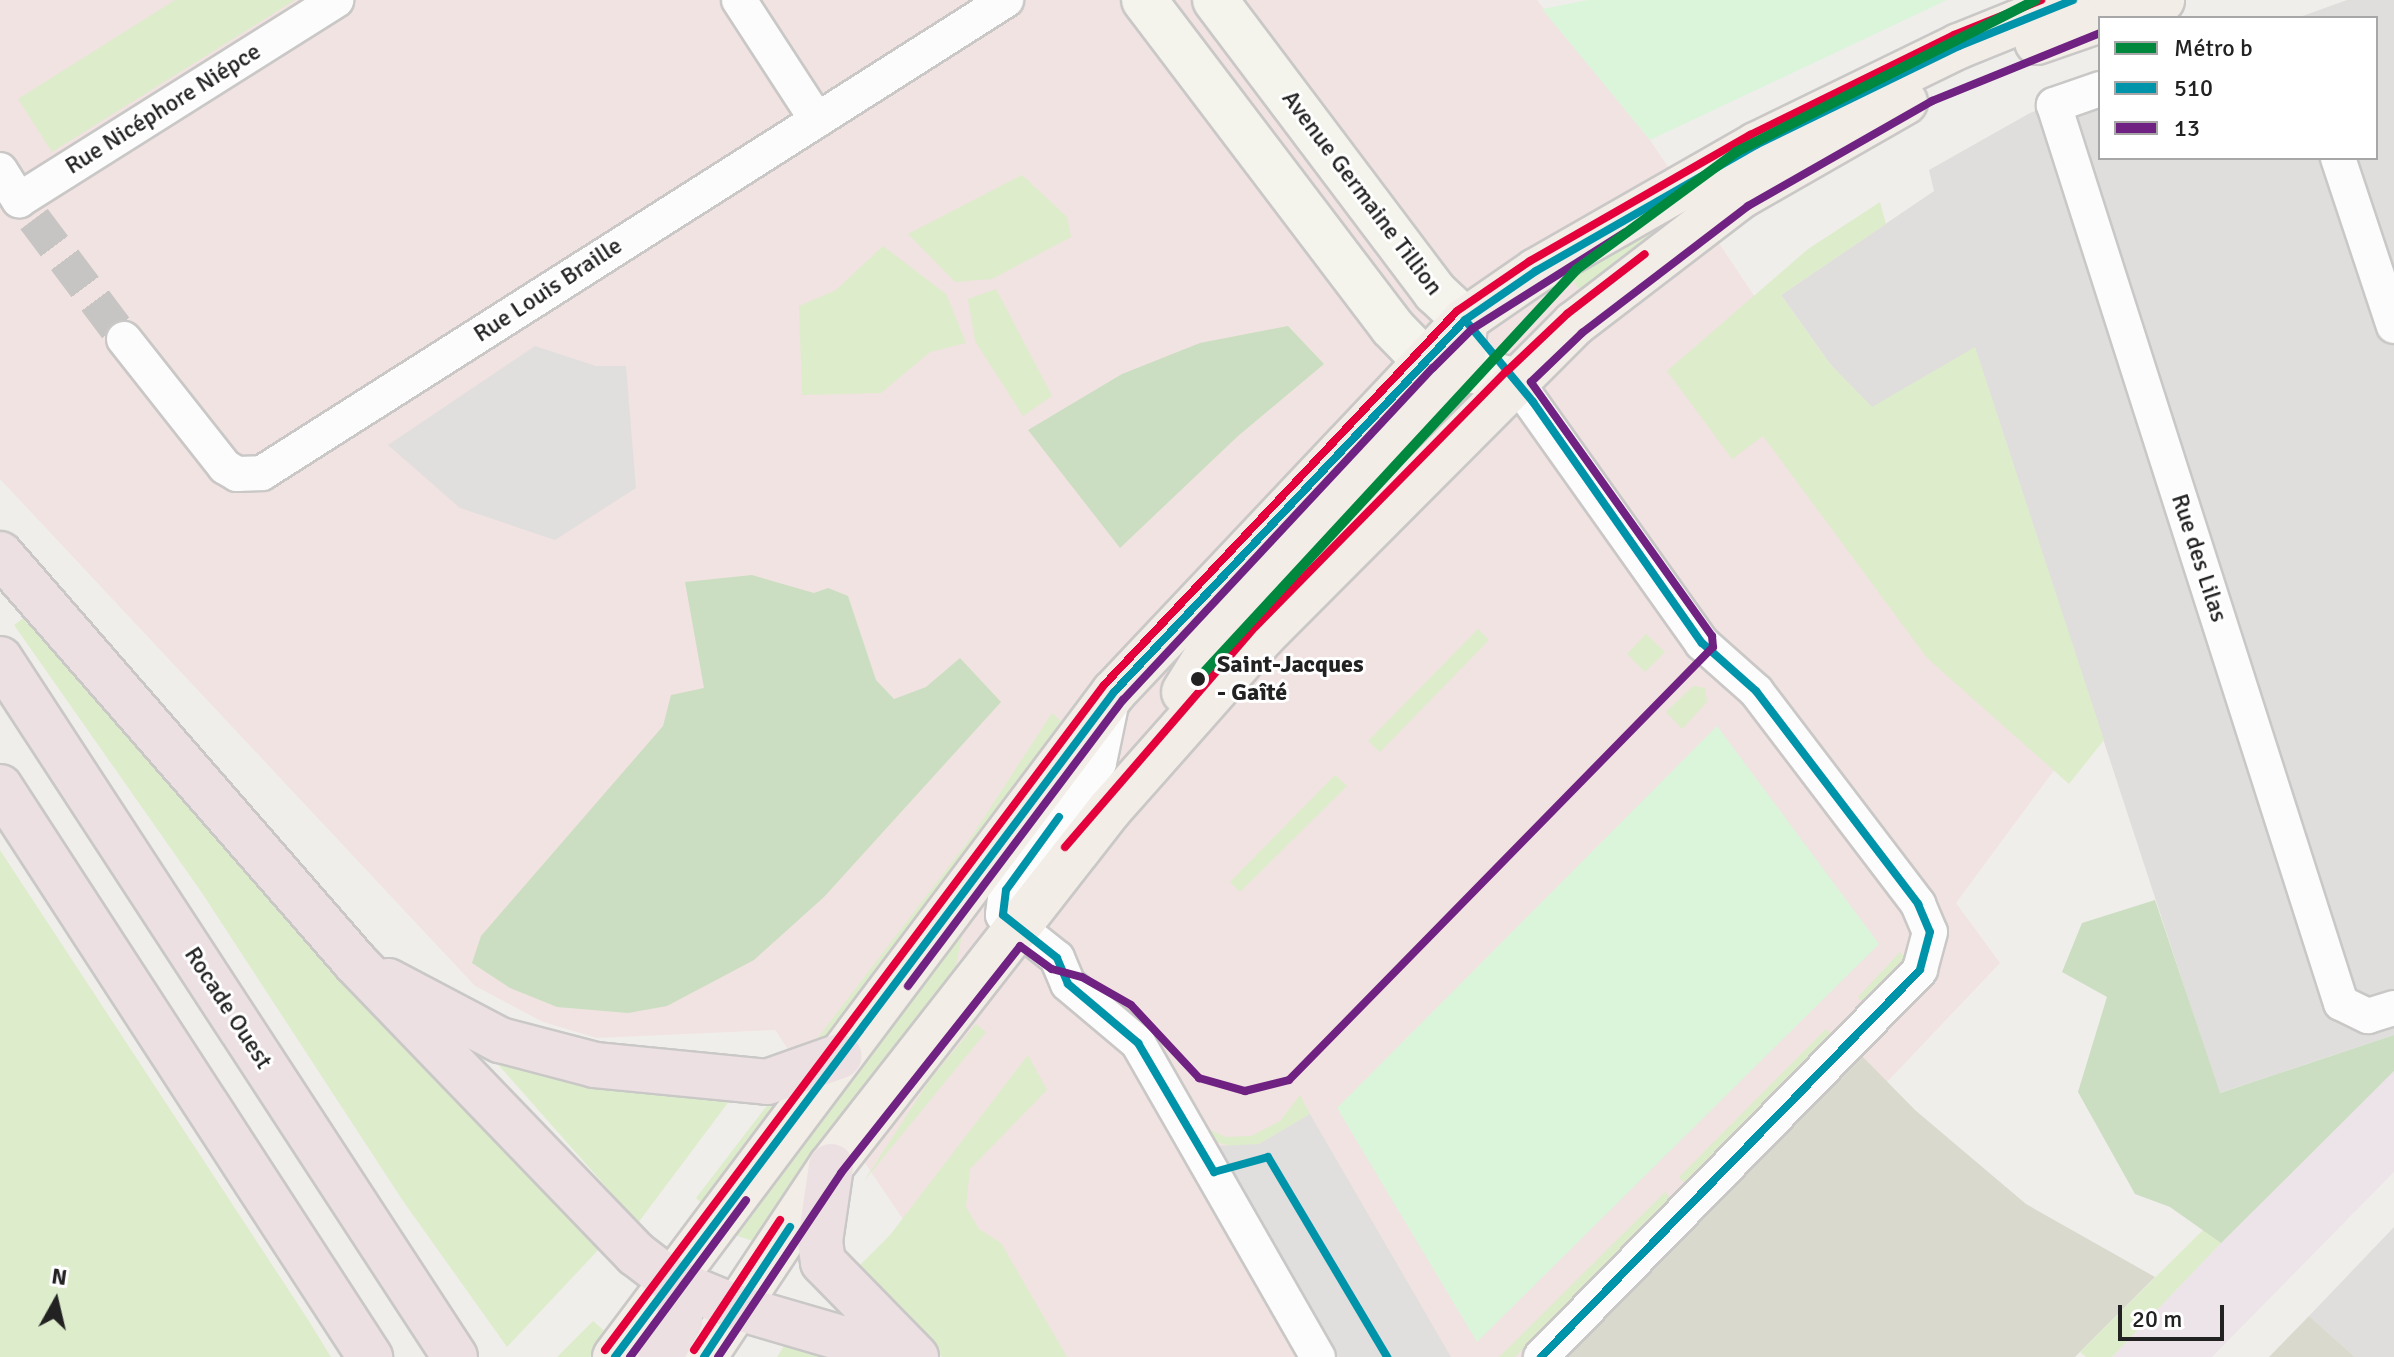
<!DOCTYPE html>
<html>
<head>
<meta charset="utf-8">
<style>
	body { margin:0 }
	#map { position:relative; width:2394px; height:1357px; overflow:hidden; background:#f0eeeb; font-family:Signika,sans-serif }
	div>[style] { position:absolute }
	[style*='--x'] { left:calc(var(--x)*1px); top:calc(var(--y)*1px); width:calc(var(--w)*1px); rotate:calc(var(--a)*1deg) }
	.residential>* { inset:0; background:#dfdedc }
	.commercial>* { inset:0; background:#f1e3e1 }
	.industrial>* { inset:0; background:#ede4e9 }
	.construction>* { inset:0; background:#d9d9cd }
	.grass>* { inset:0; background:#ddeccb }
	.forest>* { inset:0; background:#cbdec1 }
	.park>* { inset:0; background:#daf5da }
	.parking>* { inset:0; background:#e0dfde }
	.street-tunnel>* { height:34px; margin-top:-17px; transform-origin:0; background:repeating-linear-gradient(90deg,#c7c5c3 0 34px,transparent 0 51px) }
	.roads { filter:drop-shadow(2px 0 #c9c8c7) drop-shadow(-2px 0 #c9c8c7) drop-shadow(0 2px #c9c8c7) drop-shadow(0 -2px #c9c8c7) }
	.street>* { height:34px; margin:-17px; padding:0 17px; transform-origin:17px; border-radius:17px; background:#fdfcfc }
	.secondary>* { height:44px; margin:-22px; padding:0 22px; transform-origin:22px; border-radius:22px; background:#f4f4ed }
	.primary>* { height:44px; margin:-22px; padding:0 22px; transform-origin:22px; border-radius:22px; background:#f3ede7 }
	.highway>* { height:44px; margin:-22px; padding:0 22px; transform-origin:22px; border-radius:22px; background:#ece0e2 }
	.bus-1>* { height:8px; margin:-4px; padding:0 4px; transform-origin:4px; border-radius:4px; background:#0094ab }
	.bus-2>* { height:8px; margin:-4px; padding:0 4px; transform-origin:4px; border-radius:4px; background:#6f2282 }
	.bus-3>* { height:8px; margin:-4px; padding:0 4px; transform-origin:4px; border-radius:4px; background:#e4003a }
	.metro-1>* { height:10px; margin:-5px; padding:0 5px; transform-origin:5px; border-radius:5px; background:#00893e }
	.dots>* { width:22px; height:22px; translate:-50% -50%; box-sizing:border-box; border:4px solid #fff; border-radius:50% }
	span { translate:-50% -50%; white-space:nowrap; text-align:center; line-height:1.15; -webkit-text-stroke:6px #fff; paint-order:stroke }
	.street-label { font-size:24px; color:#222 }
	.stop-label { font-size:24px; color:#222; font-weight:700 }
	.left { translate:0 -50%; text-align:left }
	.legend { position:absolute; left:2098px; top:16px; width:280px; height:144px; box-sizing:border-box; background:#fff; border:2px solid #a7a7a7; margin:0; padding:10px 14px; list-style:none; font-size:24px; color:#222 }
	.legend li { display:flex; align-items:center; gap:16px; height:40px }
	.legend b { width:40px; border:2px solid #a7a7a7 }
	.north { position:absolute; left:16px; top:1261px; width:80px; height:80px; -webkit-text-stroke:6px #fff; paint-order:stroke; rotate:8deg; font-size:22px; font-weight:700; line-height:32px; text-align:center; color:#222 }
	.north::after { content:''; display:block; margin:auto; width:28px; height:36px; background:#222; clip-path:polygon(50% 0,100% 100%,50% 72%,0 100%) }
	.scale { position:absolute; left:2118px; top:1305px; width:106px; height:36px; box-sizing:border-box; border:4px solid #222; border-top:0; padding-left:10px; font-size:24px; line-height:28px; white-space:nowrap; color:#222; -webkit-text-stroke:6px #fff; paint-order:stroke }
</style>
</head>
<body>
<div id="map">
	<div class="residential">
		<i style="clip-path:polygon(2347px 0,2394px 0,2394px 1035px,2219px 1093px,1975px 348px,1872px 408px,1830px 364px,1781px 295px,1934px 191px,1929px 170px,2030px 113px,2100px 88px,2100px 158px,2376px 158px,2376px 18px,2297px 18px)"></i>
		<i style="clip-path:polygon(2394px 1227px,2394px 1357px,2355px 1357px,2309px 1316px)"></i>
	</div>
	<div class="commercial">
		<i style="clip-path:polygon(0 0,1537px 0,1650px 140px,2063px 758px,1956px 903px,2000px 963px,1626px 1357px,996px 1357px,775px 1030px,597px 1038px,543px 1022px,475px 986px,0 479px)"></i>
	</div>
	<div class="industrial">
		<i style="clip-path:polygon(2394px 1071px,2394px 1172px,2212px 1357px,2112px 1357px,2274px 1187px)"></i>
	</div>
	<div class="construction">
		<i style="clip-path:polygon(1862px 1056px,1915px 1110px,2026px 1204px,2155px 1277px,2075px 1357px,1565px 1357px)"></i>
		<i style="clip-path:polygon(2309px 1316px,2355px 1357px,2269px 1357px)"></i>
	</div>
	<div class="grass">
		<i style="clip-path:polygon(175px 0,295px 0,52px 152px,18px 99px)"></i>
		<i style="clip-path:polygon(1782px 147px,1582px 294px,1568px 272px)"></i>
		<i style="clip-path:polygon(1022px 175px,1067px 217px,1071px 237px,992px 279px,955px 282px,908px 234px)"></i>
		<i style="clip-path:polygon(1880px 202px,1886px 224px,1781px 295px,1830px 364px,1872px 407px,1975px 347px,2104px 740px,2069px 784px,1927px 658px,1763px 436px,1732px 459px,1667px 371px,1808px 249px)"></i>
		<i style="clip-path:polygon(883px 246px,946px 294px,966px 343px,930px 352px,881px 393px,802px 395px,799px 306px,836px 290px)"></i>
		<i style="clip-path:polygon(996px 289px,1052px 396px,1023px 416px,975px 341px,968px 299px)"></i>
		<i style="clip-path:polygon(29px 614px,503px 1151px,602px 1246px,507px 1347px,403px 1201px,202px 893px,14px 625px)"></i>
		<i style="clip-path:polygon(1478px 629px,1489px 640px,1380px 752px,1368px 741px)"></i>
		<i style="clip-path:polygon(1646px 634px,1665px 652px,1645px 672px,1627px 654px)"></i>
		<i style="clip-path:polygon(1693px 686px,1705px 688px,1707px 702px,1682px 729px,1666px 712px)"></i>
		<i style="clip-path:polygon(1052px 713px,1069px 729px,840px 1032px,804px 1056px,972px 836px)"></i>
		<i style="clip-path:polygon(1335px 775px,1347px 786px,1240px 892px,1230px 882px)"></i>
		<i style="clip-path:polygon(0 850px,307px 1318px,331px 1357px,0 1357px)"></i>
		<i style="clip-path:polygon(990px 883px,997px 888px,962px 935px,955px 971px,759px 1243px,726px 1232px)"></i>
		<i style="clip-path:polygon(1900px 952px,1907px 960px,1864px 1004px,1858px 997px)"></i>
		<i style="clip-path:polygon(976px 1024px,986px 1032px,864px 1181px,929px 1081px)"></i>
		<i style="clip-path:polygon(1826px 1029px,1833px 1036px,1686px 1185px,1679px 1177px)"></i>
		<i style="clip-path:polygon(487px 1052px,554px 1077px,733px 1096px,638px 1223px)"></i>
		<i style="clip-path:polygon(1028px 1055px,1047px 1090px,970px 1169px,966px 1207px,979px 1229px,1001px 1243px,1067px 1357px,942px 1357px,860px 1265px,890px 1235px)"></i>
		<i style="clip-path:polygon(775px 1095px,784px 1098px,707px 1208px,696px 1198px)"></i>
		<i style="clip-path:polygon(1300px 1095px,1310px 1114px,1259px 1144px,1236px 1148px,1200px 1137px,1206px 1128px,1226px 1137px,1251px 1136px,1280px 1121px)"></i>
		<i style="clip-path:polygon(1665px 1192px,1671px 1199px,1515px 1357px,1499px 1357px)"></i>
		<i style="clip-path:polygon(2203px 1230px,2221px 1243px,2112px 1357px,2086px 1357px,2080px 1352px)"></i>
		<i style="clip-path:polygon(593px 1321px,608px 1334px,590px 1357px,557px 1357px)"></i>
		<i style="clip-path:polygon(786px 1343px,822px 1354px,827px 1357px,777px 1357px)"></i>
	</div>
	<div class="forest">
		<i style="clip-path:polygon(1288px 326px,1324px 364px,1238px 436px,1120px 548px,1028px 430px,1122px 374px,1200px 343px)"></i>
		<i style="clip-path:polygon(752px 575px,814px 593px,828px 588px,848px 596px,876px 680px,894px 699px,926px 687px,960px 658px,1001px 702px,824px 897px,754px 960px,667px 1006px,628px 1013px,557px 1007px,510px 988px,472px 963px,481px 936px,663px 726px,671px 695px,704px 688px,685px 582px)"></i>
		<i style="clip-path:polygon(2155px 900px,2220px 1093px,2394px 1035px,2394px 1071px,2221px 1243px,2170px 1207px,2135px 1194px,2078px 1092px,2107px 997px,2062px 972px,2082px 923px)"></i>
	</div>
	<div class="park">
		<i style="clip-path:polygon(1588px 0,1947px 0,1650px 140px,1542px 9px)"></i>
		<i style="clip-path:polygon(1717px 726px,1879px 944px,1477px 1342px,1337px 1108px)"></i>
	</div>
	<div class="parking">
		<i style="clip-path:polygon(535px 346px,596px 366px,626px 366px,636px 488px,555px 540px,460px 508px,388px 445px)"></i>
		<i style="clip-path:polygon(1310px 1114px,1451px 1357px,1339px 1357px,1219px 1146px,1259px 1144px)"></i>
	</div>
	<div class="street-tunnel">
		<i style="--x:34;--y:219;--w:150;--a:53.1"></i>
	</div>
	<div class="roads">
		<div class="street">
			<i style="--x:739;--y:0;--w:143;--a:57"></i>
			<i style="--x:2100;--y:89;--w:49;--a:160.8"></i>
			<i style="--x:2054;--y:105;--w:943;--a:72.28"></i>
			<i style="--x:2341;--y:1003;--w:30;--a:26"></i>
			<i style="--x:2368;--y:1016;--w:27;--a:-17"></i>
			<i style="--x:2338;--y:158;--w:177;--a:71.6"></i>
			<i style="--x:0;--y:170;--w:36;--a:58"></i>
			<i style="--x:19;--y:200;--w:375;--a:-32.2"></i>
			<i style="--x:124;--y:339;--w:163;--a:51.7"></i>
			<i style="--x:225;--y:467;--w:14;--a:30"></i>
			<i style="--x:237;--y:474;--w:25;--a:-2"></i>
			<i style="--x:262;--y:473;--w:882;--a:-32.45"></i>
			<i style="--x:1515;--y:380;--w:323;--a:54.6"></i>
			<i style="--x:1702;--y:643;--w:72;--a:41.6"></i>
			<i style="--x:1756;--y:691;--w:268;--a:52.7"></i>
			<i style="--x:1918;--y:904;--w:30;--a:67"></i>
			<i style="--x:1930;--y:932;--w:39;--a:105"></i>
			<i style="--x:1920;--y:970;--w:542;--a:134.4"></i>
			<i style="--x:1112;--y:700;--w:64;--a:101.7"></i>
			<i style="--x:1099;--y:763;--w:157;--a:126.2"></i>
			<i style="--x:1006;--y:890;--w:25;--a:97"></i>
			<i style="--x:1003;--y:915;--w:69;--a:38.5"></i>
			<i style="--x:1057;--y:958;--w:28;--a:67"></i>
			<i style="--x:1068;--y:984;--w:92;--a:40.1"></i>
			<i style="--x:1138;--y:1043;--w:362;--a:60.2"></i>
		</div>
		<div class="secondary">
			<i style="--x:1144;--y:0;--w:410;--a:52.8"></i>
			<i style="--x:1392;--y:327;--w:46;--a:45.9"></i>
			<i style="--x:1424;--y:360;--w:93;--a:12.4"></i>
			<i style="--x:1215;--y:0;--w:366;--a:53"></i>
			<i style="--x:1435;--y:292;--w:41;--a:43"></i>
		</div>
		<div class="primary">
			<i style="--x:2107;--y:18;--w:58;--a:-18.1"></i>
			<i style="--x:2037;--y:42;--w:67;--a:-19.2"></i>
			<i style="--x:1184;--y:692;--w:85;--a:-58"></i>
			<i style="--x:1229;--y:620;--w:343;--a:-47.2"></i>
			<i style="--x:1462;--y:368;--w:48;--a:-86.4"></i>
			<i style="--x:615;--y:1357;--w:831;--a:-53.12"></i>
			<i style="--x:1114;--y:692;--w:511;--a:-46.66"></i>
			<i style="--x:1465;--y:320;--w:86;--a:-34.6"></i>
			<i style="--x:1536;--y:271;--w:254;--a:-29.8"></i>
			<i style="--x:1756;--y:145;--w:226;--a:-26"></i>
			<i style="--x:1959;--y:46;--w:123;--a:-22"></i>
			<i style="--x:704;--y:1357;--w:229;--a:-56.4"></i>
			<i style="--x:831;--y:1166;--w:453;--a:-52"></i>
			<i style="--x:1110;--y:809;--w:234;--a:-48.5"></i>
			<i style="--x:1265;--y:634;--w:438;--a:-45.1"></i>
			<i style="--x:1574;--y:324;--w:210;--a:-37.5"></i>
			<i style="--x:1741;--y:196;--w:189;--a:-29.8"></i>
		</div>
		<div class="highway">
			<i style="--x:0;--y:554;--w:541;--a:48.97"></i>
			<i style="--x:355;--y:962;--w:405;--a:46.1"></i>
			<i style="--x:636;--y:1254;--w:43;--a:37.4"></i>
			<i style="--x:670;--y:1280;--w:70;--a:22.6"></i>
			<i style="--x:735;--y:1307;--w:128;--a:16.3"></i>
			<i style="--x:858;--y:1343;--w:23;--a:38"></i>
			<i style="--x:0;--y:659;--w:833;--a:56.9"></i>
			<i style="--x:0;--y:787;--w:680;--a:57.01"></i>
			<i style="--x:388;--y:981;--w:127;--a:27.8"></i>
			<i style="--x:500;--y:1040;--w:98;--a:14.7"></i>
			<i style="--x:595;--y:1065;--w:173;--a:5.6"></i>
			<i style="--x:767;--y:1082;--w:77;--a:-19.6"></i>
			<i style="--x:831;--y:1166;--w:76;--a:98.3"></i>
			<i style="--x:820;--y:1241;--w:21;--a:82"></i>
			<i style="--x:823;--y:1262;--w:133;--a:45.6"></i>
			<i style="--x:660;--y:1357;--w:41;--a:-60.9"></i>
			<i style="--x:680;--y:1321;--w:30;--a:-92"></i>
			<i style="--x:679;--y:1291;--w:14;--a:-129"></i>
		</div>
	</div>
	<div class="bus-1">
		<i style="--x:1465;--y:320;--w:107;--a:50.3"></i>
		<i style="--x:1533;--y:402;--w:294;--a:55"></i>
		<i style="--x:1702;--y:643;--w:72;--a:41.6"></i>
		<i style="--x:1756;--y:691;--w:268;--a:52.7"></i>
		<i style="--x:1918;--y:904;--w:30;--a:67"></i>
		<i style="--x:1930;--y:932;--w:39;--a:105"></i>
		<i style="--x:1920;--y:970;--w:542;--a:134.4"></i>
		<i style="--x:1059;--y:817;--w:90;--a:126"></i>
		<i style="--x:1006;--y:890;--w:25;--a:97"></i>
		<i style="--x:1003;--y:915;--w:69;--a:38.5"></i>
		<i style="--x:1057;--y:958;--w:28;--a:67"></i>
		<i style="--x:1068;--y:984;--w:92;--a:40.1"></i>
		<i style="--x:1138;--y:1043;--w:150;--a:59.5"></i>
		<i style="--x:1214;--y:1172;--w:56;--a:-15.5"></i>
		<i style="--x:1268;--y:1157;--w:233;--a:59.2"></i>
		<i style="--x:615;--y:1357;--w:831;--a:-53.12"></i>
		<i style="--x:1114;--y:692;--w:511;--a:-46.66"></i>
		<i style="--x:1465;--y:320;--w:86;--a:-34.6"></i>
		<i style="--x:1536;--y:271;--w:254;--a:-29.8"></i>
		<i style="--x:1756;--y:145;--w:226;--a:-26"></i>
		<i style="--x:1959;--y:46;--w:123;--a:-22"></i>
		<i style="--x:704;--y:1357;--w:156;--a:-56.5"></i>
	</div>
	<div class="bus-2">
		<i style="--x:908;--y:986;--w:358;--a:-53.1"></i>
		<i style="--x:1123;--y:700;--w:454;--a:-47"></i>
		<i style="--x:1433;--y:368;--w:55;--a:-45"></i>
		<i style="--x:1472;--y:329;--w:180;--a:-32.3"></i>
		<i style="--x:630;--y:1357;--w:195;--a:-53.5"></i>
		<i style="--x:718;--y:1357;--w:221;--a:-56.2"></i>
		<i style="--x:841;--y:1173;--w:289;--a:-51.7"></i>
		<i style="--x:1020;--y:946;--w:39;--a:36"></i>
		<i style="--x:1052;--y:969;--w:31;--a:15"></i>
		<i style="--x:1082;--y:977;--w:56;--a:29.7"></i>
		<i style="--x:1131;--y:1005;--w:100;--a:47"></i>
		<i style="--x:1199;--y:1078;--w:48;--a:15.8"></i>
		<i style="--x:1245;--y:1091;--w:45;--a:-14"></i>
		<i style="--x:1289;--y:1080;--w:606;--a:-45.6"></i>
		<i style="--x:1713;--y:647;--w:11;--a:-95"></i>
		<i style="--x:1712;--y:636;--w:312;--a:-125.5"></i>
		<i style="--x:1531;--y:382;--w:71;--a:-43.9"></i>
		<i style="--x:1582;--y:333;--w:209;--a:-37.4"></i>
		<i style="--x:1748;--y:206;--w:212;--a:-29.7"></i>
		<i style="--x:1932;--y:101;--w:181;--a:-22"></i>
	</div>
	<div class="bus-3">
		<i style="--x:1065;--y:847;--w:292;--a:-49.2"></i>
		<i style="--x:1256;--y:626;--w:358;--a:-45.5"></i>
		<i style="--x:1507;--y:371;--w:83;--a:-43.5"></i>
		<i style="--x:1567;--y:314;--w:98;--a:-37.6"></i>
		<i style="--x:605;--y:1350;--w:831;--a:-53.12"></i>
		<i style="--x:1104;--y:685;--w:514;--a:-46.65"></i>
		<i style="--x:1457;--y:311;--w:88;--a:-34.4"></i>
		<i style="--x:1530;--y:261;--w:254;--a:-29.8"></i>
		<i style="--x:1750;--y:135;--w:227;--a:-26.1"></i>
		<i style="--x:1954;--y:35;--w:94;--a:-21.9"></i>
		<i style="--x:694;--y:1350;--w:156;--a:-56.5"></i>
	</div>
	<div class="metro-1">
		<i style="--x:1198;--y:679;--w:558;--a:-47.25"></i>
		<i style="--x:1577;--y:269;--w:197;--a:-36.3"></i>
		<i style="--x:1736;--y:152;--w:336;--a:-26.9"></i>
	</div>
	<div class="dots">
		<i style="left:1198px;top:679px;background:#222"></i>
	</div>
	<div class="street-label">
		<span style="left:163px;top:109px;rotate:-32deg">Rue Nicéphore Niépce</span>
		<span style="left:1362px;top:193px;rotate:53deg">Avenue Germaine Tillion</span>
		<span style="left:548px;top:290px;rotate:-33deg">Rue Louis Braille</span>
		<span style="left:2199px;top:558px;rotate:72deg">Rue des Lilas</span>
		<span style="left:228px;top:1008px;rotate:57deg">Rocade Ouest</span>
	</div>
	<div class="stop-label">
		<span class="left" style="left:1217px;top:679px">Saint-Jacques<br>- Gaîté</span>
	</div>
	<ul class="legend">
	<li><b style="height:10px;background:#00893e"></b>Métro b</li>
	<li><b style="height:10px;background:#0094ab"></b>510</li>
	<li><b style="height:10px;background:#6f2282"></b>13</li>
	</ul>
	<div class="north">N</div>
	<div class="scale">20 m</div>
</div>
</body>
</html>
